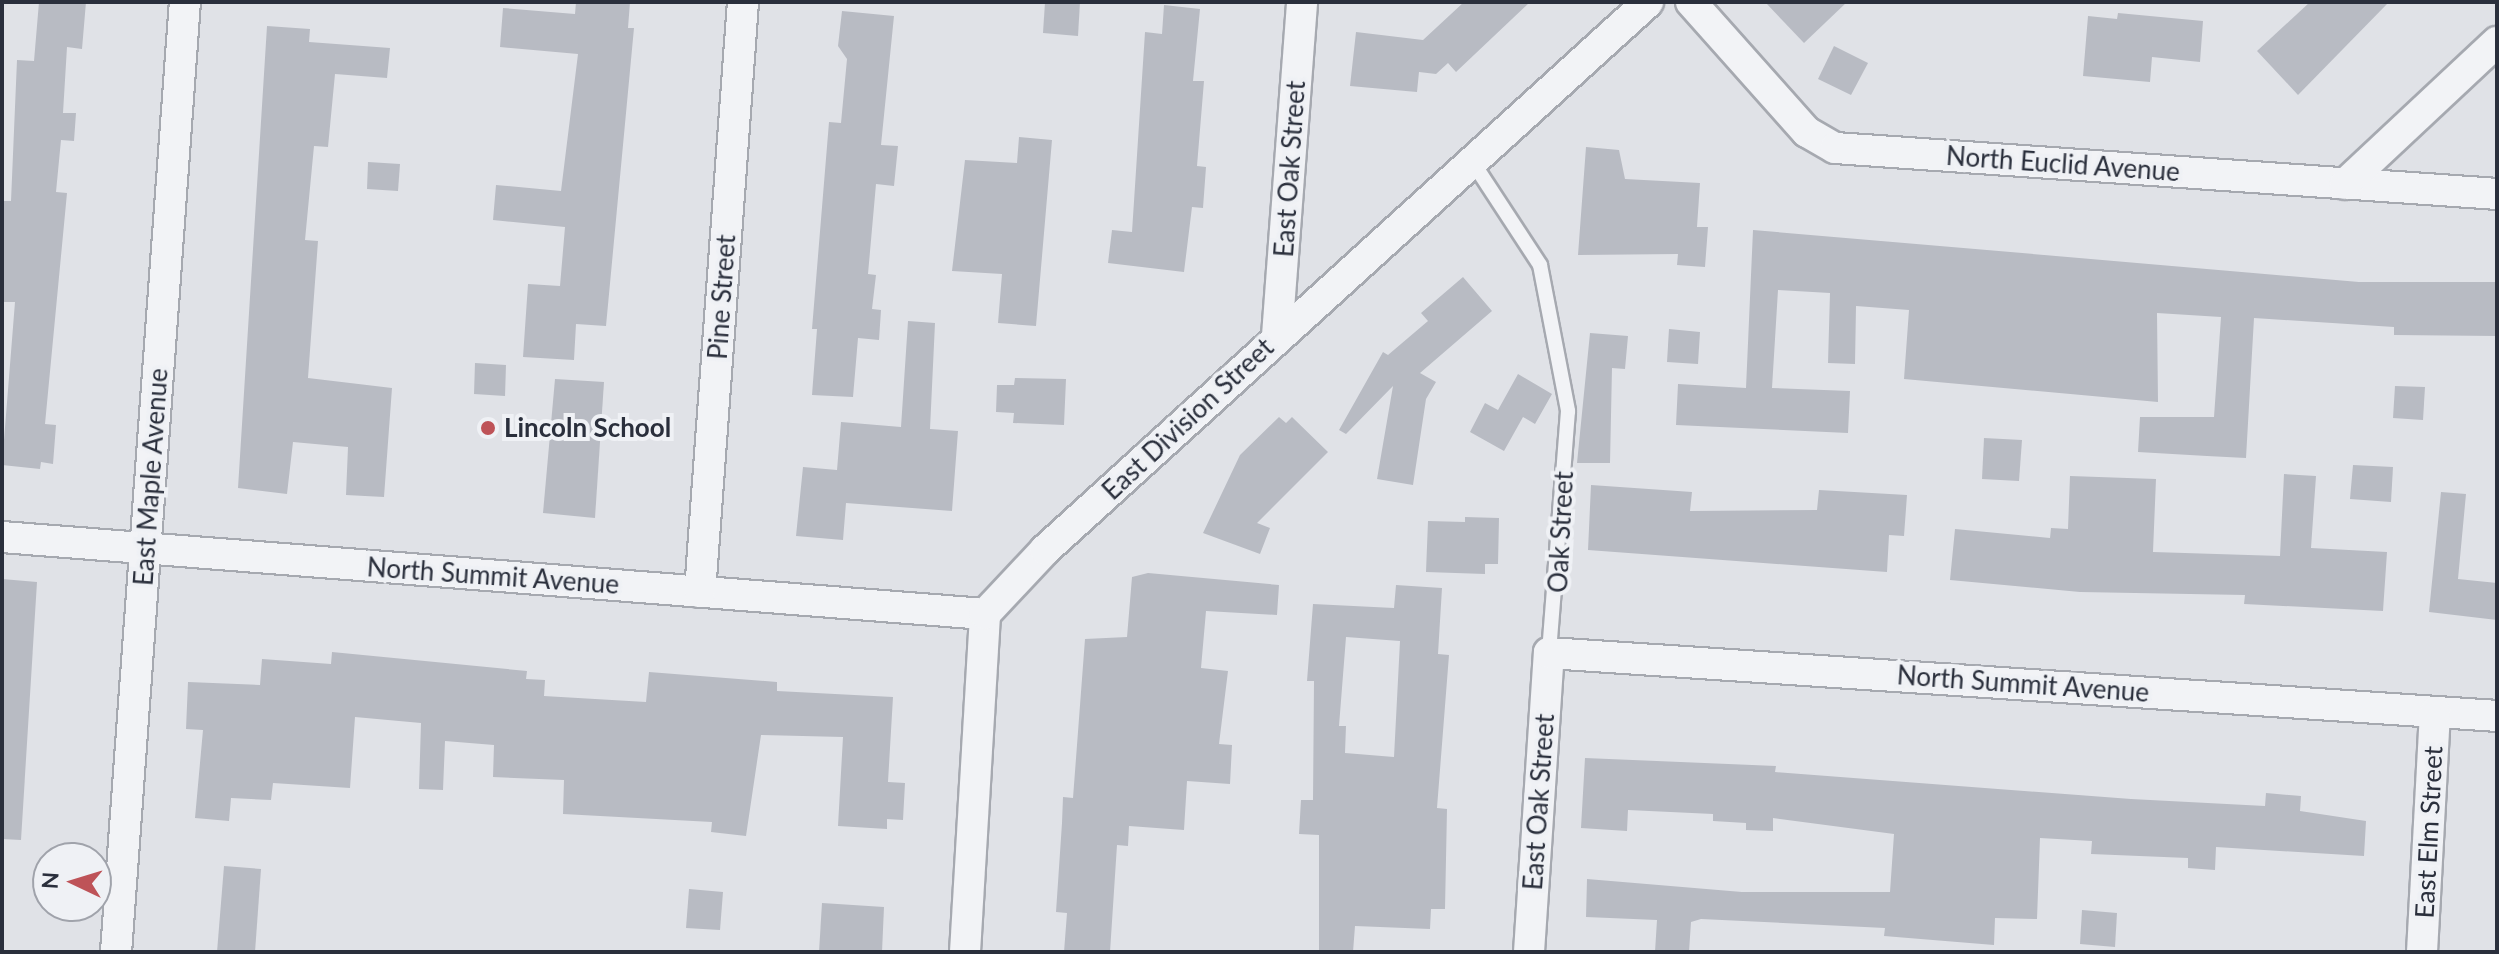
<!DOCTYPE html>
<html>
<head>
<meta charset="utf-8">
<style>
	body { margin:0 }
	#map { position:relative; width:2499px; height:954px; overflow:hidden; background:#e0e2e7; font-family:Lato,sans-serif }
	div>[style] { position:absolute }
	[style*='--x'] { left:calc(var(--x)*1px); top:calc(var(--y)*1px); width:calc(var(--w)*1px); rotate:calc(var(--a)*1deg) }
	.building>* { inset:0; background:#b8bbc3 }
	.roads { filter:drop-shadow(2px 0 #a6a9b0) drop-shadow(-2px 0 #a6a9b0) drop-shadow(0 2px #a6a9b0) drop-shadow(0 -2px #a6a9b0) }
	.service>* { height:14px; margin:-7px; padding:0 7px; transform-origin:7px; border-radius:7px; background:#f2f3f6 }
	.minor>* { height:30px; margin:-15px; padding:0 15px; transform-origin:15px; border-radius:15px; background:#f2f3f6 }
	.dots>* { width:22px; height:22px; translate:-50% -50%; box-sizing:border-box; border:4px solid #eff1f5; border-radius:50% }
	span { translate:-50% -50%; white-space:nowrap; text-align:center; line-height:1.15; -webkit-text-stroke:8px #eff1f5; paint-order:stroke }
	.street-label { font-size:26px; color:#2a2f3c }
	.poi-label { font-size:26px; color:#2a2f3c; font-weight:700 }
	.left { translate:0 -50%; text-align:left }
	.frame { position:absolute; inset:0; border:4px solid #2a2f3c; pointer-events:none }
	.north { position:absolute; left:32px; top:842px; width:80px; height:80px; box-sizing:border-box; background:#eff1f5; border:2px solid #a0a3ab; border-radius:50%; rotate:274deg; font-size:22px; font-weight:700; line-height:32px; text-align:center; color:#2a2f3c }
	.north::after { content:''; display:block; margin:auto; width:28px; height:36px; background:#be5358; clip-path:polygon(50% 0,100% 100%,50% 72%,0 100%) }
</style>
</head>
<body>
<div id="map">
	<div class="building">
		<i style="clip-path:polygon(39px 2px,86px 2px,82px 49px,67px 47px,63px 113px,76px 113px,74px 141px,61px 140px,56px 192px,67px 193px,45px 424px,56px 425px,53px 464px,41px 462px,40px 469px,2px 465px,15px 302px,2px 302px,2px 201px,11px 201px,17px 60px,34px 61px)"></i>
		<i style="clip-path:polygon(576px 2px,630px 2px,628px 28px,634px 28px,606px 326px,576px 324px,574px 360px,523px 357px,528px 284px,560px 286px,565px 227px,493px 220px,496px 185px,561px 191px,578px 54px,500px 47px,503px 8px,575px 14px)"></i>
		<i style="clip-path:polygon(1045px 2px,1080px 2px,1078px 36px,1043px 33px)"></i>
		<i style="clip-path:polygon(1464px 2px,1530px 2px,1456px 72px,1448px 63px,1436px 74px,1419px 72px,1417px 92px,1350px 86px,1356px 32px,1423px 40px)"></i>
		<i style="clip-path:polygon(1765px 2px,1847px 2px,1804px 43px)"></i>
		<i style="clip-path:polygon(2310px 2px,2389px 2px,2298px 95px,2257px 51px)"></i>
		<i style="clip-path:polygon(1164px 5px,1200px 9px,1193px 81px,1204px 81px,1197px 166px,1206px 167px,1203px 208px,1192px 207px,1184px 272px,1108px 263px,1112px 230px,1132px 232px,1145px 32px,1162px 34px)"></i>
		<i style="clip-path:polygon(842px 11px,894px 16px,881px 145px,898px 146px,894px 186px,876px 184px,868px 274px,876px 275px,872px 309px,881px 310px,879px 340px,858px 338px,853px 397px,812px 395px,817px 329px,812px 329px,829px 122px,841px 123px,847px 59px,838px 46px)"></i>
		<i style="clip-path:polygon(2118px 13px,2203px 21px,2200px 62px,2152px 57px,2150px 82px,2083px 76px,2088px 16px,2117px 19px)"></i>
		<i style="clip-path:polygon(267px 26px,310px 29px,309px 42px,390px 48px,387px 78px,335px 74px,328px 147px,314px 146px,305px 240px,318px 241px,308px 378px,392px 388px,384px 497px,346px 495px,348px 447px,293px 442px,287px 494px,238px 488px)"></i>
		<i style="clip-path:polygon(1834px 46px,1868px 63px,1851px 95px,1818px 79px)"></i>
		<i style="clip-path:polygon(1019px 137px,1052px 140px,1036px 326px,998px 323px,1002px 274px,952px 271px,965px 160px,1017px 163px)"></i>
		<i style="clip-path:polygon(1586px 147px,1619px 150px,1625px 179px,1700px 183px,1697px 227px,1708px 227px,1705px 267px,1677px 265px,1678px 254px,1578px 255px)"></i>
		<i style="clip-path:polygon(368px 162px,400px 164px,398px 191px,367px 189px)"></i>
		<i style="clip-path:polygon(1753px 230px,2359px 282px,2497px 282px,2497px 336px,2394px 335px,2394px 327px,2254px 318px,2246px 458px,2207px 456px,2138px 452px,2140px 417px,2214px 417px,2221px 317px,2157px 313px,2158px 402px,1904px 379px,1909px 310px,1856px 306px,1855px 364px,1828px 363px,1830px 293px,1778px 290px,1772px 388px,1850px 391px,1848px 433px,1676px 425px,1678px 384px,1746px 388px)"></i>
		<i style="clip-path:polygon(1463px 277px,1492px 311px,1420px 373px,1436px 382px,1426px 399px,1413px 485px,1377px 479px,1393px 386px,1346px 434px,1339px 430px,1383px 352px,1388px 355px,1428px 321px,1421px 313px)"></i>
		<i style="clip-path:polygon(908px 321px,935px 323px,930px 429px,958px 431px,952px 511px,846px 503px,843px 540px,796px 536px,803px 467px,837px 470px,841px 422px,901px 427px)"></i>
		<i style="clip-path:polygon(1669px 329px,1700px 332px,1698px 364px,1667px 362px)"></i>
		<i style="clip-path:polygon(1590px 333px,1628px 336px,1625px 369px,1612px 368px,1610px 463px,1577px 463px)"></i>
		<i style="clip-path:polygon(475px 363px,506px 365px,505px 396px,474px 394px)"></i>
		<i style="clip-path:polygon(1518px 374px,1552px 394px,1535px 424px,1523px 417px,1504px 451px,1470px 432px,1485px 403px,1498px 410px)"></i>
		<i style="clip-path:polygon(1015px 378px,1066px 379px,1064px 425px,1013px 423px,1014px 413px,996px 412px,997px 385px,1014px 385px)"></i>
		<i style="clip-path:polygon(555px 379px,604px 382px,595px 518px,543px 513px)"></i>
		<i style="clip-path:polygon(2395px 386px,2425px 387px,2423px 420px,2393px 418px)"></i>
		<i style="clip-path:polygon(1279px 417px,1286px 423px,1292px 417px,1328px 452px,1257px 523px,1270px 528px,1260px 554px,1203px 533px,1240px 455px)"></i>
		<i style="clip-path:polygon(1984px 438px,2022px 440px,2019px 481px,1982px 479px)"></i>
		<i style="clip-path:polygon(2353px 465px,2393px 467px,2391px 502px,2350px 499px)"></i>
		<i style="clip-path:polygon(2284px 474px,2316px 476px,2311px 548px,2387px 552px,2383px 611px,2244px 604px,2245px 595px,2080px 592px,1950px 580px,1955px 529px,2050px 538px,2051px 528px,2068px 529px,2070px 476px,2156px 479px,2153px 552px,2280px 556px)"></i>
		<i style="clip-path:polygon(1591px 485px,1692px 492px,1690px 511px,1817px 510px,1819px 490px,1907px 495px,1904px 536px,1889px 535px,1887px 572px,1588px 550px)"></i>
		<i style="clip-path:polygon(2441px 492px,2466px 494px,2458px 579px,2497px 583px,2497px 620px,2429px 612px)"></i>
		<i style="clip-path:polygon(1465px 517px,1499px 518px,1498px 564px,1485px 564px,1485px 574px,1426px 572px,1428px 521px,1465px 522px)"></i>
		<i style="clip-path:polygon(1148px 573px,1279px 585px,1277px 615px,1206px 611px,1201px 668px,1228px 671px,1219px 744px,1232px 745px,1230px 784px,1187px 781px,1184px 830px,1129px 826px,1128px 846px,1117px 845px,1110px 952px,1064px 952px,1067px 913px,1056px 912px,1062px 823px,1063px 797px,1073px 798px,1085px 639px,1127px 637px,1132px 577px)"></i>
		<i style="clip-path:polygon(2px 579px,37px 582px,21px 840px,2px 839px)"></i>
		<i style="clip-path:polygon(evenodd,1396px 585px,1442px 588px,1438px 654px,1449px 655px,1437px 808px,1447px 809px,1445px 909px,1431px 909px,1430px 929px,1355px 926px,1353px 952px,1319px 952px,1319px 835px,1299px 834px,1301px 800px,1313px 800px,1314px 681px,1307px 681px,1313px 604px,1394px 608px,1396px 585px,1346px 637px,1400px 641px,1394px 757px,1345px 753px,1346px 726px,1339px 726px,1346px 637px)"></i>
		<i style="clip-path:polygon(332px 652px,527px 671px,526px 679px,545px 680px,544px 696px,646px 702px,649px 672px,777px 682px,777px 691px,893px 697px,888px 782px,905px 783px,903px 820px,887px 819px,887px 829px,838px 826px,843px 737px,761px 735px,746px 836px,711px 832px,712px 822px,563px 814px,564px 780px,493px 777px,494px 745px,445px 741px,443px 790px,419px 789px,421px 723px,355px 717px,350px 788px,273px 783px,271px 800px,231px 798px,229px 821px,195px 818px,203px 730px,186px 729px,188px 682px,260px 685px,262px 659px,331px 664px)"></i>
		<i style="clip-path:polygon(1585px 758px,1776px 766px,1775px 772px,2131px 799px,2265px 806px,2266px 793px,2301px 796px,2300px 811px,2366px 821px,2364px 856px,2216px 847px,2215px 870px,2188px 868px,2188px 858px,2091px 854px,2092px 841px,2040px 838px,2037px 919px,1995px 918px,1994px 945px,1884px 936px,1885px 928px,1701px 919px,1691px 922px,1689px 952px,1655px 952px,1657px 920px,1586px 917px,1587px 879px,1742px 892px,1890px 892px,1894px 834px,1773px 818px,1773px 831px,1746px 830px,1746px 823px,1713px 821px,1713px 814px,1628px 810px,1627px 831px,1581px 828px)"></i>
		<i style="clip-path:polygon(224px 866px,261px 869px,255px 952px,217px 952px)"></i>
		<i style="clip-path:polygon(689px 889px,723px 892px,720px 930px,686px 928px)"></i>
		<i style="clip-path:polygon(822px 903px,884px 907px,882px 952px,819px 952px)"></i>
		<i style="clip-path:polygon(2082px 910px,2117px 913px,2115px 947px,2080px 944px)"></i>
	</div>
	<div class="roads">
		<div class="service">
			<i style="--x:1472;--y:161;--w:124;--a:56.8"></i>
			<i style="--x:1540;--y:265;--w:149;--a:79.1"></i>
			<i style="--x:1568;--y:411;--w:243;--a:94.5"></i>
		</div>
		<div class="minor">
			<i style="--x:1691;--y:2;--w:174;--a:48.3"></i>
			<i style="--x:1807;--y:132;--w:32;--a:30"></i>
			<i style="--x:1835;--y:148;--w:664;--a:3.97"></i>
			<i style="--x:2345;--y:184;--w:208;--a:-43.1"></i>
			<i style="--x:1277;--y:336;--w:335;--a:-85.7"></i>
			<i style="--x:2;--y:537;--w:986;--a:4.48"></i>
			<i style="--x:700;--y:592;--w:592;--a:-85.83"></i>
			<i style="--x:116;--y:952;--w:953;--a:-85.85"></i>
			<i style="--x:965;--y:952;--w:339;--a:-86.6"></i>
			<i style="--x:985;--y:614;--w:88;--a:-46.8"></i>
			<i style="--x:1045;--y:550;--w:815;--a:-42.26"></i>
			<i style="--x:1529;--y:952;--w:300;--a:-86.2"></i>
			<i style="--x:1549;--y:653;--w:950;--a:3.8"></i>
			<i style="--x:2422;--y:952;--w:240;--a:-86.9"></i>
		</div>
	</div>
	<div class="dots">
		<i style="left:488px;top:428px;background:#be5358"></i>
	</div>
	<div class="street-label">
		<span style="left:2063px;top:164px;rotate:4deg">North Euclid Avenue</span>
		<span style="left:1290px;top:169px;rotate:-86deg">East Oak Street</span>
		<span style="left:722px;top:297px;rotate:-86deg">Pine Street</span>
		<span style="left:1188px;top:419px;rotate:-43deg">East Division Street</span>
		<span style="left:151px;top:477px;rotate:-86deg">East Maple Avenue</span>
		<span style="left:1561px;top:532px;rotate:-87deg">Oak Street</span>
		<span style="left:493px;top:576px;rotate:4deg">North Summit Avenue</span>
		<span style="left:2023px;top:684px;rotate:4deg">North Summit Avenue</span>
		<span style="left:1539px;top:802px;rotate:-86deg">East Oak Street</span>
		<span style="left:2429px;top:832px;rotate:-87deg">East Elm Street</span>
	</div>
	<div class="poi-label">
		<span class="left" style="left:504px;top:428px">Lincoln School</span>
	</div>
	<div class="frame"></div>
	<div class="north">N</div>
</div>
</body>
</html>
